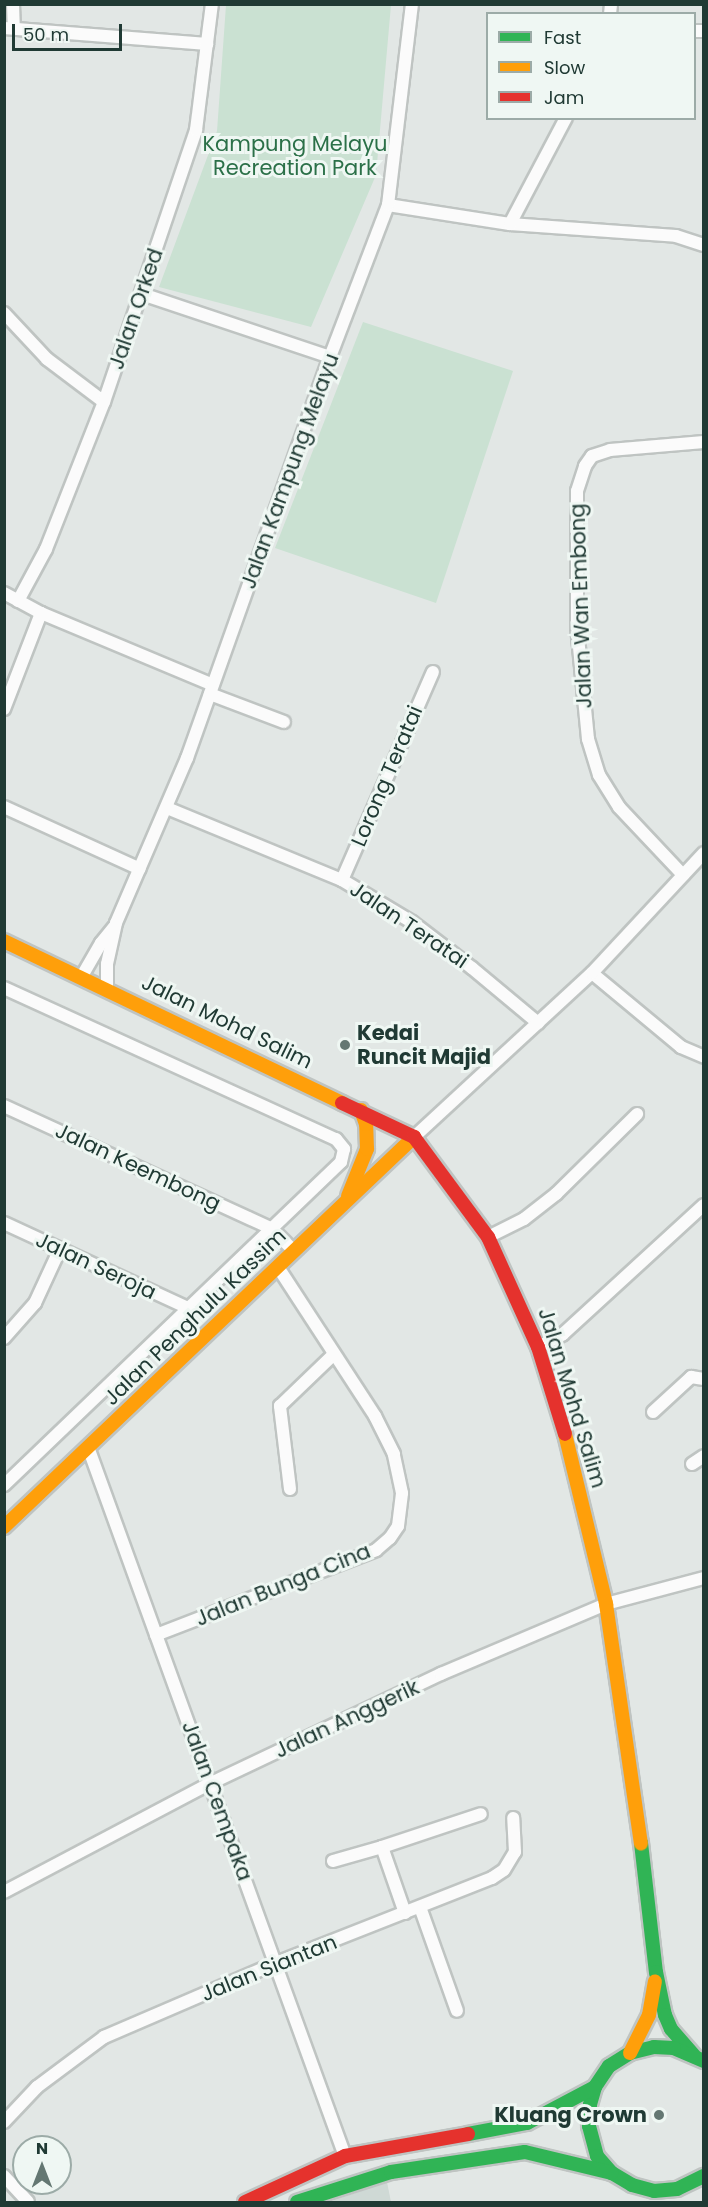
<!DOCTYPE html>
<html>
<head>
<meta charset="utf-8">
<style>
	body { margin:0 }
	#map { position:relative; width:708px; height:2207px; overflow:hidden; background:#e2e7e5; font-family:Poppins,sans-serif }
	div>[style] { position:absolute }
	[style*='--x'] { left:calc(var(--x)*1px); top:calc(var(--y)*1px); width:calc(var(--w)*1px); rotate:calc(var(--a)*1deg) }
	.built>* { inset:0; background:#cfd9d5 }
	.green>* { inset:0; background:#cae1d2 }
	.roads { filter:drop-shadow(2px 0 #bfc4c2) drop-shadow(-2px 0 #bfc4c2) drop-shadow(0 2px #bfc4c2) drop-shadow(0 -2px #bfc4c2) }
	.street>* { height:12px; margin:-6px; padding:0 6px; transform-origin:6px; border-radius:6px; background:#fbfbfb }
	.fast>* { height:14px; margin:-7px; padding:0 7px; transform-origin:7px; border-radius:7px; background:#30b455 }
	.slow>* { height:14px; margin:-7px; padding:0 7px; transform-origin:7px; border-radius:7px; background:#ff9f0a }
	.jam>* { height:14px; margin:-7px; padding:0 7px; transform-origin:7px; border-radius:7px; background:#e5322d }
	.dots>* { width:16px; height:16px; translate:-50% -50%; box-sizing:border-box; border:3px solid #eff7f3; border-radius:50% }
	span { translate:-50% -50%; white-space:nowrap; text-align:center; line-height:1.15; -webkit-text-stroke:6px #eff7f3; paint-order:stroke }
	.park-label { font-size:21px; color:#2b7048 }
	.street-label { font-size:21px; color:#203a34 }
	.poi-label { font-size:21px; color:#203a34; font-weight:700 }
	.left { translate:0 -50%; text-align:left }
	.right { translate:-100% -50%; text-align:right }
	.frame { position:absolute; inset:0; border:6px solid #203a34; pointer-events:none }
	.legend { position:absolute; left:486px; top:12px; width:210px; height:108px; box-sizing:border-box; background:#eff7f3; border:2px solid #9caba7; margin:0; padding:8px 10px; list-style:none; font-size:18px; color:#203a34 }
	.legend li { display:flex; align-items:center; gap:12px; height:30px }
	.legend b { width:30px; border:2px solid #9caba7 }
	.north { position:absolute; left:12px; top:2135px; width:60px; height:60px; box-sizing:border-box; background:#eff7f3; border:2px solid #9caba7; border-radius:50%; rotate:0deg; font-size:16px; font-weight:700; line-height:24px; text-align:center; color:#203a34 }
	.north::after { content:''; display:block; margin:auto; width:21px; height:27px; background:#647772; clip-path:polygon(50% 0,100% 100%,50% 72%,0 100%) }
	.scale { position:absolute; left:12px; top:24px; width:110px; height:27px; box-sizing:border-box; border:3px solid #203a34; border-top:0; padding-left:8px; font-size:18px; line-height:21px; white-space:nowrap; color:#203a34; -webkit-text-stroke:4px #eff7f3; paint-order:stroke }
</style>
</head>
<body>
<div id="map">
	<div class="built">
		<i style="clip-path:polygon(387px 2182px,391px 2202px,329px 2202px)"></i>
	</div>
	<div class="green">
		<i style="clip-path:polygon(226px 5px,391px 5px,376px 175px,311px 327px,159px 287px,217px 131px)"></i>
		<i style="clip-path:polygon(363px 322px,513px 371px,436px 603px,275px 548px)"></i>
	</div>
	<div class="roads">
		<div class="street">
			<i style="--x:13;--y:4;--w:24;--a:88"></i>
			<i style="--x:610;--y:14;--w:10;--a:-84"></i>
			<i style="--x:4;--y:28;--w:204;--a:4.5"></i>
			<i style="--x:694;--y:31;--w:10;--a:0"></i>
			<i style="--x:388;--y:205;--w:123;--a:8.9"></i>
			<i style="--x:510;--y:224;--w:166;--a:4.1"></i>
			<i style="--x:676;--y:236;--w:29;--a:18"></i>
			<i style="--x:510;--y:224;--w:120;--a:-62.2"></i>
			<i style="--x:142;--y:294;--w:198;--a:18.5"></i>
			<i style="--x:4;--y:313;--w:63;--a:46.9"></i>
			<i style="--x:47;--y:359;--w:71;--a:37"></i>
			<i style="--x:4;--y:593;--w:42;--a:28.4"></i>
			<i style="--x:41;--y:613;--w:186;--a:22.7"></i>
			<i style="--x:18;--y:601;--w:59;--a:-61.7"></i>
			<i style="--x:46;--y:549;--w:158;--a:-68.5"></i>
			<i style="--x:104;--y:402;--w:287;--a:-71.3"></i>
			<i style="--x:196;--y:130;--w:127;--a:-82.8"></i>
			<i style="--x:210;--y:694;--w:79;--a:20.7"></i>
			<i style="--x:4;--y:709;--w:103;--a:-68.9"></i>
			<i style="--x:4;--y:807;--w:149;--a:24.5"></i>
			<i style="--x:167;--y:808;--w:189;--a:22.4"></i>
			<i style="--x:342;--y:880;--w:82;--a:31"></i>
			<i style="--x:412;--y:922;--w:76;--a:37.5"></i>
			<i style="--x:472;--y:968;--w:86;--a:39.8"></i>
			<i style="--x:683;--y:875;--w:93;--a:-133.3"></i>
			<i style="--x:619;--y:807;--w:38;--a:-122"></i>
			<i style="--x:599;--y:775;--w:38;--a:-107"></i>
			<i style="--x:588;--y:739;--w:113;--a:-95.6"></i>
			<i style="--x:577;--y:627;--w:136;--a:-90"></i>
			<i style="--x:577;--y:491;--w:26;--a:-72"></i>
			<i style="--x:585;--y:466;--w:12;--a:-55"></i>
			<i style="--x:592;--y:456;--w:19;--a:-18"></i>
			<i style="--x:610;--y:450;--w:94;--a:-4.9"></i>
			<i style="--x:342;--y:880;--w:227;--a:-66.4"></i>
			<i style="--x:592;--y:973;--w:116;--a:39.7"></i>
			<i style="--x:681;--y:1047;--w:25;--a:23"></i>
			<i style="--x:82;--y:976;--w:38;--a:-60"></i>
			<i style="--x:101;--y:943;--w:21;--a:-51"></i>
			<i style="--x:4;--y:988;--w:365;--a:24.5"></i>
			<i style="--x:336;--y:1139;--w:13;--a:51"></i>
			<i style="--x:344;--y:1149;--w:13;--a:103"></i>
			<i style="--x:341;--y:1162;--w:467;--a:136.2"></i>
			<i style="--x:107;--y:988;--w:24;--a:-90"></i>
			<i style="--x:107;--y:964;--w:42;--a:-77.6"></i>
			<i style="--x:116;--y:923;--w:180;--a:-66.7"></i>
			<i style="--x:187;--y:758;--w:426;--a:-70.4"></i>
			<i style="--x:330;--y:357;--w:163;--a:-69.1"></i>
			<i style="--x:388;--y:205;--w:202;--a:-83.2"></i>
			<i style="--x:4;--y:1106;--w:294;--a:24.6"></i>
			<i style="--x:271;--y:1228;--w:33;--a:45"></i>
			<i style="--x:414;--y:1137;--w:242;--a:-42.7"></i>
			<i style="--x:592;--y:973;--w:164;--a:-47"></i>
			<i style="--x:4;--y:1223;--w:203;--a:24.8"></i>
			<i style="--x:488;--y:1237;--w:40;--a:-26.6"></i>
			<i style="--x:524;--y:1219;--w:41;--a:-38"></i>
			<i style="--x:556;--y:1194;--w:114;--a:-44.6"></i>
			<i style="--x:4;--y:1338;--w:47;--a:-48.5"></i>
			<i style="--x:35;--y:1303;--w:60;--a:-65.2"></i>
			<i style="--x:538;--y:1347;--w:28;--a:-27"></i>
			<i style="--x:563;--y:1334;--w:191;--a:-42.5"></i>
			<i style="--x:653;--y:1412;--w:52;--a:-42.6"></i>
			<i style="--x:691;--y:1377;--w:13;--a:9"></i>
			<i style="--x:88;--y:1447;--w:754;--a:70.08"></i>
			<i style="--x:692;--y:1464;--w:14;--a:-34"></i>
			<i style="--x:290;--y:1489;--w:84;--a:-96.9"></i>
			<i style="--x:280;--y:1406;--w:75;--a:-43.9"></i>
			<i style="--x:156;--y:1635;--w:236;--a:-21.1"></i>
			<i style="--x:376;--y:1550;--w:18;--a:-41"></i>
			<i style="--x:390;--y:1538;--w:14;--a:-56"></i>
			<i style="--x:398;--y:1526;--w:33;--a:-83"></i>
			<i style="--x:402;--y:1493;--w:40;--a:-102"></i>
			<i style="--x:394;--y:1454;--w:42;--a:-116.6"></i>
			<i style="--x:375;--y:1416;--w:178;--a:-123.1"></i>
			<i style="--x:333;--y:1861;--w:51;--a:-15.9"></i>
			<i style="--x:4;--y:1892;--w:234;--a:-27.8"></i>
			<i style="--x:211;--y:1783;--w:255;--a:-25.4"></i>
			<i style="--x:441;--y:1674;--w:179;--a:-23"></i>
			<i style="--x:606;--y:1604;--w:101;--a:-14.9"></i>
			<i style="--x:420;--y:1907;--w:110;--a:70.4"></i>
			<i style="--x:405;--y:1913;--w:70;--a:-109.2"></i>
			<i style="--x:382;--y:1847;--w:104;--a:-18.4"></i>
			<i style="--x:4;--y:2122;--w:48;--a:-46.7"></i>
			<i style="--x:37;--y:2087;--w:84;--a:-36.7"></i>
			<i style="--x:104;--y:2037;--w:187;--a:-23.3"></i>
			<i style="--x:276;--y:1963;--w:232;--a:-21.5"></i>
			<i style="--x:492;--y:1878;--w:14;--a:-34"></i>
			<i style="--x:504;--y:1870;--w:21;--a:-59"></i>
			<i style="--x:515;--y:1852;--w:34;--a:-93"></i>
			<i style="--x:4;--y:2176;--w:35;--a:47"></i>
		</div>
		<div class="fast">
			<i style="--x:641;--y:1843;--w:130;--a:83.4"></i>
			<i style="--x:656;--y:1972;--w:44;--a:78.2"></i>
			<i style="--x:665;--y:2015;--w:15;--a:67"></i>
			<i style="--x:671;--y:2029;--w:35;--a:49"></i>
			<i style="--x:704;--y:2061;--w:33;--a:-157"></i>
			<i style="--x:674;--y:2048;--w:20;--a:-177"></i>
			<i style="--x:654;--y:2047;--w:25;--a:166"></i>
			<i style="--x:630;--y:2053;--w:25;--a:148"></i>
			<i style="--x:609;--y:2066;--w:25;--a:124"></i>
			<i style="--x:595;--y:2087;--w:19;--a:106"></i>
			<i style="--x:590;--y:2105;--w:21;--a:93"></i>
			<i style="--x:589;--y:2126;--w:31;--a:75"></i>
			<i style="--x:597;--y:2156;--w:23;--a:49"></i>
			<i style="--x:612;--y:2173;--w:23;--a:31"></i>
			<i style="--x:632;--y:2185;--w:23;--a:15"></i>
			<i style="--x:654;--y:2191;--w:23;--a:-5"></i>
			<i style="--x:677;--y:2189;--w:30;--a:-26"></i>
			<i style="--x:468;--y:2134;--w:60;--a:-10.6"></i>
			<i style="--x:527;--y:2123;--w:77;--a:-27.9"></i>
			<i style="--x:297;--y:2202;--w:99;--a:-17.7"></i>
			<i style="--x:391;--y:2172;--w:135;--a:-8.5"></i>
			<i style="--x:525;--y:2152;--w:89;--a:13.6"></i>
		</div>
		<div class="slow">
			<i style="--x:4;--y:941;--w:375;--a:25.6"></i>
			<i style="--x:348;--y:1196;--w:51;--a:-68"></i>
			<i style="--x:367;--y:1149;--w:25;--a:-92"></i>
			<i style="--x:366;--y:1124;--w:15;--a:-110"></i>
			<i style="--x:565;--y:1434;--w:175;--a:76.4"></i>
			<i style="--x:606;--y:1604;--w:242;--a:81.7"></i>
			<i style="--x:4;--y:1527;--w:566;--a:-43.57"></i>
			<i style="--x:630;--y:2053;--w:42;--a:-63.4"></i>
			<i style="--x:649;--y:2015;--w:34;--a:-80"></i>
		</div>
		<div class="jam">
			<i style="--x:342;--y:1103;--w:80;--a:25.3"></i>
			<i style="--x:414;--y:1137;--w:124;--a:53.5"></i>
			<i style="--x:488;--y:1237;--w:121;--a:65.6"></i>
			<i style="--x:538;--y:1347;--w:91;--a:72.8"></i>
			<i style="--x:245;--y:2202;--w:110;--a:-24.7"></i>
			<i style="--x:345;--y:2156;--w:125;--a:-10.1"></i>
		</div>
	</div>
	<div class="dots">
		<i style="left:345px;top:1045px;background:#647772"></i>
		<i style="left:659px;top:2115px;background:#647772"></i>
	</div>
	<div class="park-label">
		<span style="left:295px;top:156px">Kampung Melayu<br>Recreation Park</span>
	</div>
	<div class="street-label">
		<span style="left:136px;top:309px;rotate:-71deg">Jalan Orked</span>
		<span style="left:290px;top:471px;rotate:-70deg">Jalan Kampung Melayu</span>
		<span style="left:581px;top:606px;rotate:-92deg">Jalan Wan Embong</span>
		<span style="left:387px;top:776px;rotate:-67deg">Lorong Teratai</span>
		<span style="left:409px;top:925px;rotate:34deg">Jalan Teratai</span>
		<span style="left:227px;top:1022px;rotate:26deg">Jalan Mohd Salim</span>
		<span style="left:138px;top:1167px;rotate:25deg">Jalan Keembong</span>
		<span style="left:96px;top:1266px;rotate:25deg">Jalan Seroja</span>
		<span style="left:195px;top:1317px;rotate:-44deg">Jalan Penghulu Kassim</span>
		<span style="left:572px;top:1398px;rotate:73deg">Jalan Mohd Salim</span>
		<span style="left:283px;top:1585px;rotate:-22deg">Jalan Bunga Cina</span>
		<span style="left:347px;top:1719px;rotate:-25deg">Jalan Anggerik</span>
		<span style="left:217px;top:1801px;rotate:70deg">Jalan Cempaka</span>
		<span style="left:269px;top:1968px;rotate:-22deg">Jalan Siantan</span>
	</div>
	<div class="poi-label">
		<span class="left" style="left:357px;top:1045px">Kedai<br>Runcit Majid</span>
		<span class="right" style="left:647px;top:2115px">Kluang Crown</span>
	</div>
	<div class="frame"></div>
	<ul class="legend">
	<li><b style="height:8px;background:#30b455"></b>Fast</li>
	<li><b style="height:8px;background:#ff9f0a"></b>Slow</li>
	<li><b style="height:8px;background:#e5322d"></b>Jam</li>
	</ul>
	<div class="north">N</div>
	<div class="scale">50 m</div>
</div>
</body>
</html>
